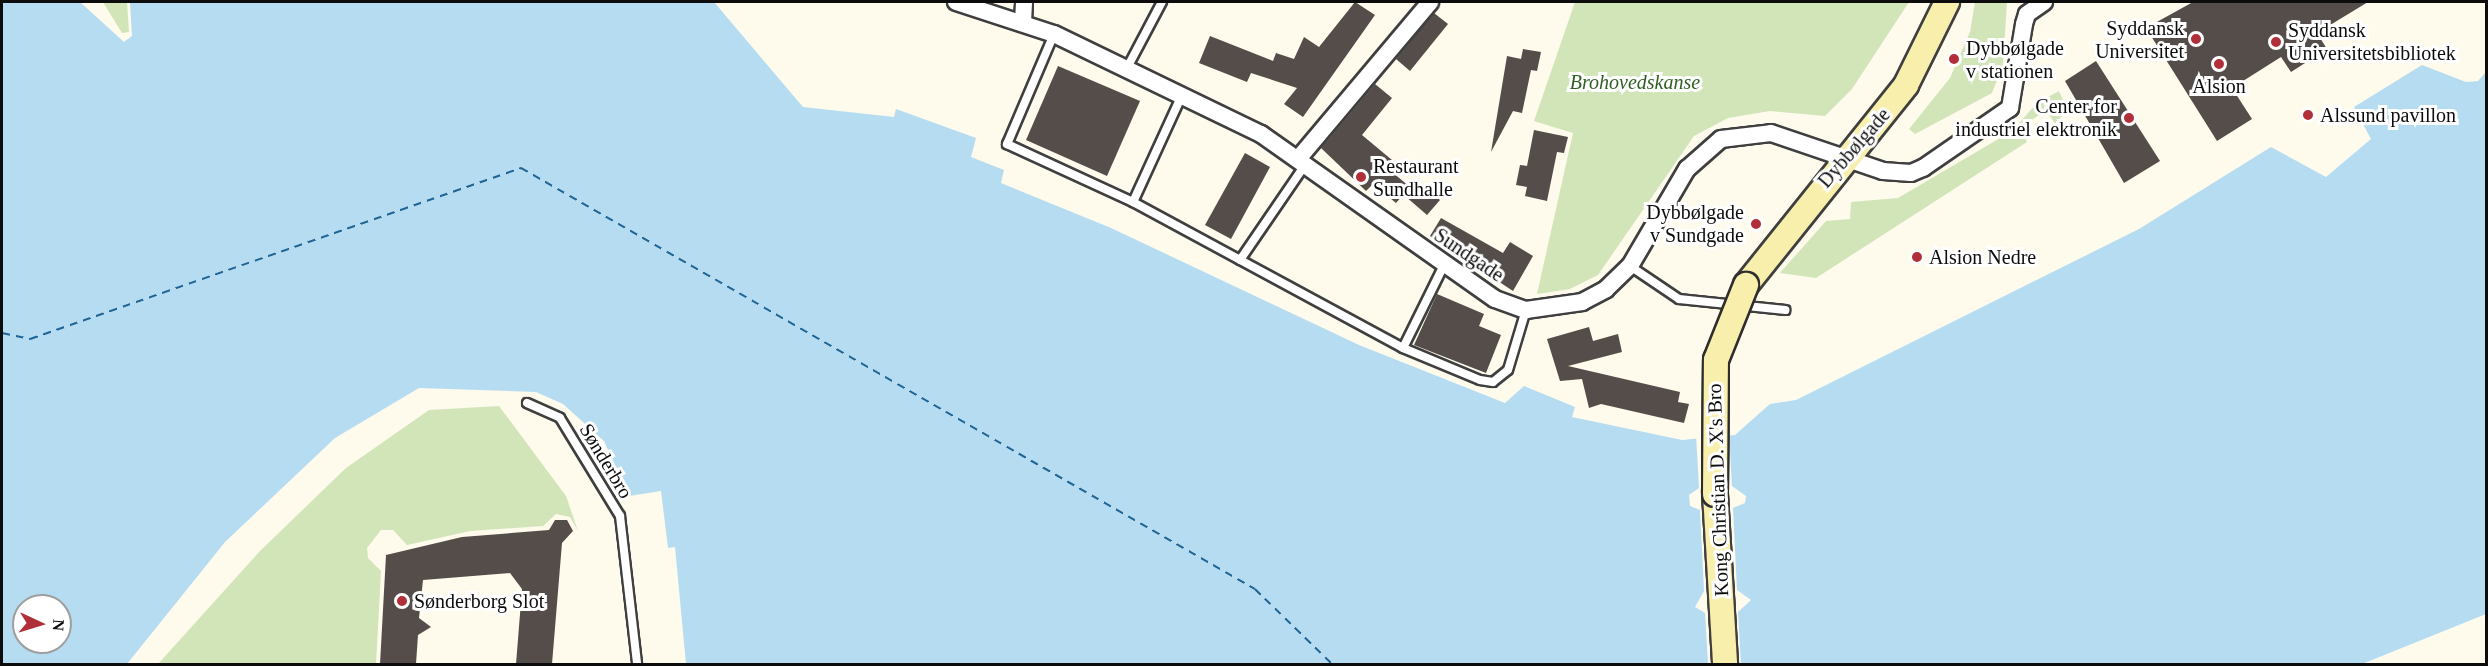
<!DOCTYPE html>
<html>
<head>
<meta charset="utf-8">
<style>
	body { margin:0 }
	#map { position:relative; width:2488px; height:666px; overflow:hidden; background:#fefaec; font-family:Georgia,serif }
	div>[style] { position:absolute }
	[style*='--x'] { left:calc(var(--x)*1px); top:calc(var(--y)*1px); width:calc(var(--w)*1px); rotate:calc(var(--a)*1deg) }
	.green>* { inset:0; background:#d1e5b9 }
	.water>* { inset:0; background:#b5dcf1 }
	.pier>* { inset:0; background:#fefaec }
	.ferry>* { height:1.5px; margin-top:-0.75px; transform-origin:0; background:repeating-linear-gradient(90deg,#1f6494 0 8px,transparent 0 14px) }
	.building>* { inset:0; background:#544d49 }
	.roads { filter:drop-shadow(2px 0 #3f3f3f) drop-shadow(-2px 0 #3f3f3f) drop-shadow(0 2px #3f3f3f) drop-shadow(0 -2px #3f3f3f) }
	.lane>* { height:8px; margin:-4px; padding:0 4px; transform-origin:4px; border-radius:4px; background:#fff }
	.street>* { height:16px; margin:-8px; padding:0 8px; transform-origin:8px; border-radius:8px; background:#fff }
	.secondary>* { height:24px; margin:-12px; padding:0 12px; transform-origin:12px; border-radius:12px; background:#f9efac }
	.bridges { filter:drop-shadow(2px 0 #2e2e2e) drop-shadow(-2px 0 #2e2e2e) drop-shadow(0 2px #2e2e2e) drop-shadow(0 -2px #2e2e2e) }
	.secondary-bridge>* { height:24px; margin:-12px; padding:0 12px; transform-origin:12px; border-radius:12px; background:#f9efac }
	.dots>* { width:16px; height:16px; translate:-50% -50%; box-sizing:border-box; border:3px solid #fff; border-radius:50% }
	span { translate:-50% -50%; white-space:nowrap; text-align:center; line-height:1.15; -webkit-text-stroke:6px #fff; paint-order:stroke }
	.poi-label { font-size:20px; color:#0c0c0c }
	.right { translate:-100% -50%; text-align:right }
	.left { translate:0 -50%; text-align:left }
	.park-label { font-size:20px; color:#305e22; font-style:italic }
	.street-label { font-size:20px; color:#0c0c0c }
	.frame { position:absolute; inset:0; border:3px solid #0c0c0c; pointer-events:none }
	.north { position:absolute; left:12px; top:594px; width:60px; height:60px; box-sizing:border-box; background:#fff; border:2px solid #9e9e9e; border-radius:50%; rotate:94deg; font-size:16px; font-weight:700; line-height:24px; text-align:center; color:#0c0c0c }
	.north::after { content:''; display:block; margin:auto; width:21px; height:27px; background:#b12f38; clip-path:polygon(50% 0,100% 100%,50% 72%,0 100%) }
</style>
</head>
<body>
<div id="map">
	<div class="green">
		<i style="clip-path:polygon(103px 2px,127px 2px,129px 32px,122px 33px)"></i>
		<i style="clip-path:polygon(1575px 2px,1909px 2px,1852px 89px,1825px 116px,1770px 111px,1728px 118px,1694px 136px,1598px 275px,1570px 289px,1537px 294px,1573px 133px,1534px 121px)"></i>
		<i style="clip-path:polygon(1975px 2px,2007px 2px,2003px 65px,1992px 93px,1915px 134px,1909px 129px,1950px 78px,1970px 32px)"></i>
		<i style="clip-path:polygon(2059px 91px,2067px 110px,2055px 124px,2046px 110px,2020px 128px,2027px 142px,1816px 278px,1780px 273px,1826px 221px,1850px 219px,1851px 202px,1898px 198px,2012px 131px,2037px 103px)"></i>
		<i style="clip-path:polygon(499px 406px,566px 496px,578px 531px,570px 517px,556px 514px,543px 526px,470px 531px,407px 545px,393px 530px,381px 530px,367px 548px,368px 558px,381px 571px,376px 664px,158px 664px,260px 551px,346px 468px,429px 410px)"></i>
	</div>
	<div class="water">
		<i style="clip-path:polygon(evenodd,2px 2px,80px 2px,124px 42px,132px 36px,130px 2px,714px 2px,803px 107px,894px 117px,896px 109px,976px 138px,971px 157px,1004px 170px,1001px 183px,1111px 228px,1359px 345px,1505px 403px,1524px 386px,1575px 407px,1572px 417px,1682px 440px,1735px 435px,1770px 404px,1796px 400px,2139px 229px,2271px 147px,2326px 177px,2371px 139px,2354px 107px,2422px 65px,2466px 82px,2478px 81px,2486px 72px,2486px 614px,2362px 664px,686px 664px,675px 547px,668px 548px,661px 491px,629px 496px,604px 441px,563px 404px,536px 392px,419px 388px,335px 438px,225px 542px,127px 664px,2px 664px,2px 2px,24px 606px,60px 606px,60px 642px,24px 642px,24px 606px)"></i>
	</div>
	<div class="pier">
		<i style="clip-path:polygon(1729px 433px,1732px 486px,1746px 496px,1745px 503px,1733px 508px,1737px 590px,1751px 600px,1738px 612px,1741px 664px,1708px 664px,1705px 613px,1695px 607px,1704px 591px,1700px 510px,1690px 506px,1689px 495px,1699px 488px,1696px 435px)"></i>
	</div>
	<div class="ferry">
		<i style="--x:2;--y:333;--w:29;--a:12"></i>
		<i style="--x:30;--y:339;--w:520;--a:-19.2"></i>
		<i style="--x:521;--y:168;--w:846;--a:29.84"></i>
		<i style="--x:1255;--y:589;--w:107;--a:44.2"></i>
	</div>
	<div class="building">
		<i style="clip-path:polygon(1355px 2px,1375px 15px,1303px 117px,1284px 104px,1297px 88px,1251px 73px,1247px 82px,1199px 63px,1210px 36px,1273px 61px,1276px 53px,1294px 59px,1304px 37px,1319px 47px)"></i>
		<i style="clip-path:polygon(2193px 2px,2368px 2px,2317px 33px,2327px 49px,2291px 72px,2281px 57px,2232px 88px,2252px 119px,2217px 141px,2146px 28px)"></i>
		<i style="clip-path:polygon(1434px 13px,1448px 24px,1410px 71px,1396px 59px)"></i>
		<i style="clip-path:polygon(1523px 49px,1541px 52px,1537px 71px,1531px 70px,1522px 113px,1513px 111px,1491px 152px,1507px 56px,1521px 59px)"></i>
		<i style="clip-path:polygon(2096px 61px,2160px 161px,2124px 183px,2065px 81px)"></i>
		<i style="clip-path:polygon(1058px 66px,1140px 101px,1107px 176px,1026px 140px)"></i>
		<i style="clip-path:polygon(1375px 84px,1392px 98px,1362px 135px,1392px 160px,1386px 167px,1410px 187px,1396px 203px,1373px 184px,1366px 191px,1321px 148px)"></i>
		<i style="clip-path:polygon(1534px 130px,1568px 137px,1564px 153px,1557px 152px,1547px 201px,1525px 196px,1527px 187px,1516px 185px,1520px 165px,1527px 166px)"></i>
		<i style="clip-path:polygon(1245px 153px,1270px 167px,1231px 239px,1205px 225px)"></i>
		<i style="clip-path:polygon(1417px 181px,1440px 200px,1427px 215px,1405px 196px)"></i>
		<i style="clip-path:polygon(1441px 218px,1503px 253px,1510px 242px,1533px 256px,1513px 291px,1430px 236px)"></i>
		<i style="clip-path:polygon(1437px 294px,1484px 314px,1479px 326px,1501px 335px,1486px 373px,1414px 345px)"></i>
		<i style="clip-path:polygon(1589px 327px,1593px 341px,1618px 334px,1622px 352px,1568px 366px,1680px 392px,1678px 402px,1689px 404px,1684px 423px,1601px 404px,1589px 408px,1582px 379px,1560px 381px,1547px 339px)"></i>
		<i style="clip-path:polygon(555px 520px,567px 520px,573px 531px,562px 543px,552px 664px,516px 664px,522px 589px,510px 573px,423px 580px,419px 618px,431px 627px,418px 635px,416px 664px,380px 664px,386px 555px,462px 537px,549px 530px)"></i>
	</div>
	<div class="roads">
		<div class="lane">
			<i style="--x:1054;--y:34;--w:120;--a:113.1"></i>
			<i style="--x:1007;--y:144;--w:139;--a:24.7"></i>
			<i style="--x:1133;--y:202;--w:307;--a:28.4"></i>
			<i style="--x:1403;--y:348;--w:83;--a:22.6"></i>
			<i style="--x:1480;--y:380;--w:13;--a:9"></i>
			<i style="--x:1493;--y:382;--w:19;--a:-39"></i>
			<i style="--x:1508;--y:370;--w:63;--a:-73.3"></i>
			<i style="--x:1127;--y:68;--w:75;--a:-62.1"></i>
			<i style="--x:1133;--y:202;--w:118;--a:-65.4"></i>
			<i style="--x:1240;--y:260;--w:115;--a:-55.6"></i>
			<i style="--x:1630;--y:266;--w:59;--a:34"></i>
			<i style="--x:1679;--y:299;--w:107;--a:5.9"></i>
			<i style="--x:1403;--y:348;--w:93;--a:-63.7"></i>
			<i style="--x:527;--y:403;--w:36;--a:24"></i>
			<i style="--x:560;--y:418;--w:115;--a:58.5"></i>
			<i style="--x:620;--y:516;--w:149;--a:83.4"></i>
		</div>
		<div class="street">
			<i style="--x:956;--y:2;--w:103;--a:18.1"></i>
			<i style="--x:1054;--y:34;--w:230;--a:25.8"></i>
			<i style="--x:1261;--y:134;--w:286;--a:35.2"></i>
			<i style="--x:1495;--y:299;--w:33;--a:20"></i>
			<i style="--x:1526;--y:310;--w:57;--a:-8.1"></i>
			<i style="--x:1582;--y:302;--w:27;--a:-28"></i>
			<i style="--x:1606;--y:289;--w:33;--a:-44"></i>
			<i style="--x:1630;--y:266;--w:113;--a:-59.6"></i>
			<i style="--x:1687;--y:169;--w:45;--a:-41.4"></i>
			<i style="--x:1721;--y:139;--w:50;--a:-6.8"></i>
			<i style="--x:1771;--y:133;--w:118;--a:18.7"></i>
			<i style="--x:1883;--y:171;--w:28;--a:4"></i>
			<i style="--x:1911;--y:173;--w:13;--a:-23"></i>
			<i style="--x:1923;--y:168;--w:106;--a:-34.6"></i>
			<i style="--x:2010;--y:108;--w:85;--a:-80.5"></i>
			<i style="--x:2024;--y:24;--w:10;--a:-73"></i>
			<i style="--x:2027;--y:14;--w:21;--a:-35"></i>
			<i style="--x:1023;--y:22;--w:20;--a:-87"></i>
			<i style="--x:1298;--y:159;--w:205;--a:-49.9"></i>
		</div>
		<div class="secondary">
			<i style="--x:1746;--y:285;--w:256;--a:-51.3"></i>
			<i style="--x:1906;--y:85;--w:93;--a:-63.7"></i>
			<i style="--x:1715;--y:494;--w:170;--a:86.6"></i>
		</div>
	</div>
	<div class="bridges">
		<div class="secondary-bridge">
			<i style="--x:1715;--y:494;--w:134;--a:-89.6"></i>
			<i style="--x:1716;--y:360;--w:81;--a:-68.2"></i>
		</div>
	</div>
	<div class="dots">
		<i style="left:2196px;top:39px;background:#b12f38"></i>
		<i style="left:2276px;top:42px;background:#b12f38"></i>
		<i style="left:1954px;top:59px;background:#b12f38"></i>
		<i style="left:2219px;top:64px;background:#b12f38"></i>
		<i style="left:2308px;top:115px;background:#b12f38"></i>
		<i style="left:2129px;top:118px;background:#b12f38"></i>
		<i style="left:1361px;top:177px;background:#b12f38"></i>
		<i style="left:1756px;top:224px;background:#b12f38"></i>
		<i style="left:1917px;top:257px;background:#b12f38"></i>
		<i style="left:402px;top:601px;background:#b12f38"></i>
	</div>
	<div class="poi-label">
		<span class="right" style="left:2184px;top:40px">Syddansk<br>Universitet</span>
		<span class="left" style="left:2288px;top:42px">Syddansk<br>Universitetsbibliotek</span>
		<span class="left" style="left:1966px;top:60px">Dybbølgade<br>v stationen</span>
		<span style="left:2219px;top:86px">Alsion</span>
		<span class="right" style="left:2117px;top:118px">Center for<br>industriel elektronik</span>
		<span class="left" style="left:2320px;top:115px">Alssund pavillon</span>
		<span class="left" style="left:1373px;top:178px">Restaurant<br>Sundhalle</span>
		<span class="right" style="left:1744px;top:224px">Dybbølgade<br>v Sundgade</span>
		<span class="left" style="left:1929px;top:257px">Alsion Nedre</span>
		<span class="left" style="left:414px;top:601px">Sønderborg Slot</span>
	</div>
	<div class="park-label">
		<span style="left:1635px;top:82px">Brohovedskanse</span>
	</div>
	<div class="street-label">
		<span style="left:1854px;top:148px;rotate:-49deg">Dybbølgade</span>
		<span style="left:1469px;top:255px;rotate:34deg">Sundgade</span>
		<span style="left:606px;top:461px;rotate:59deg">Sønderbro</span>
		<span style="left:1718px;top:490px;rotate:-92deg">Kong Christian D. X's Bro</span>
	</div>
	<div class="frame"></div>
	<div class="north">N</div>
</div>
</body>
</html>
